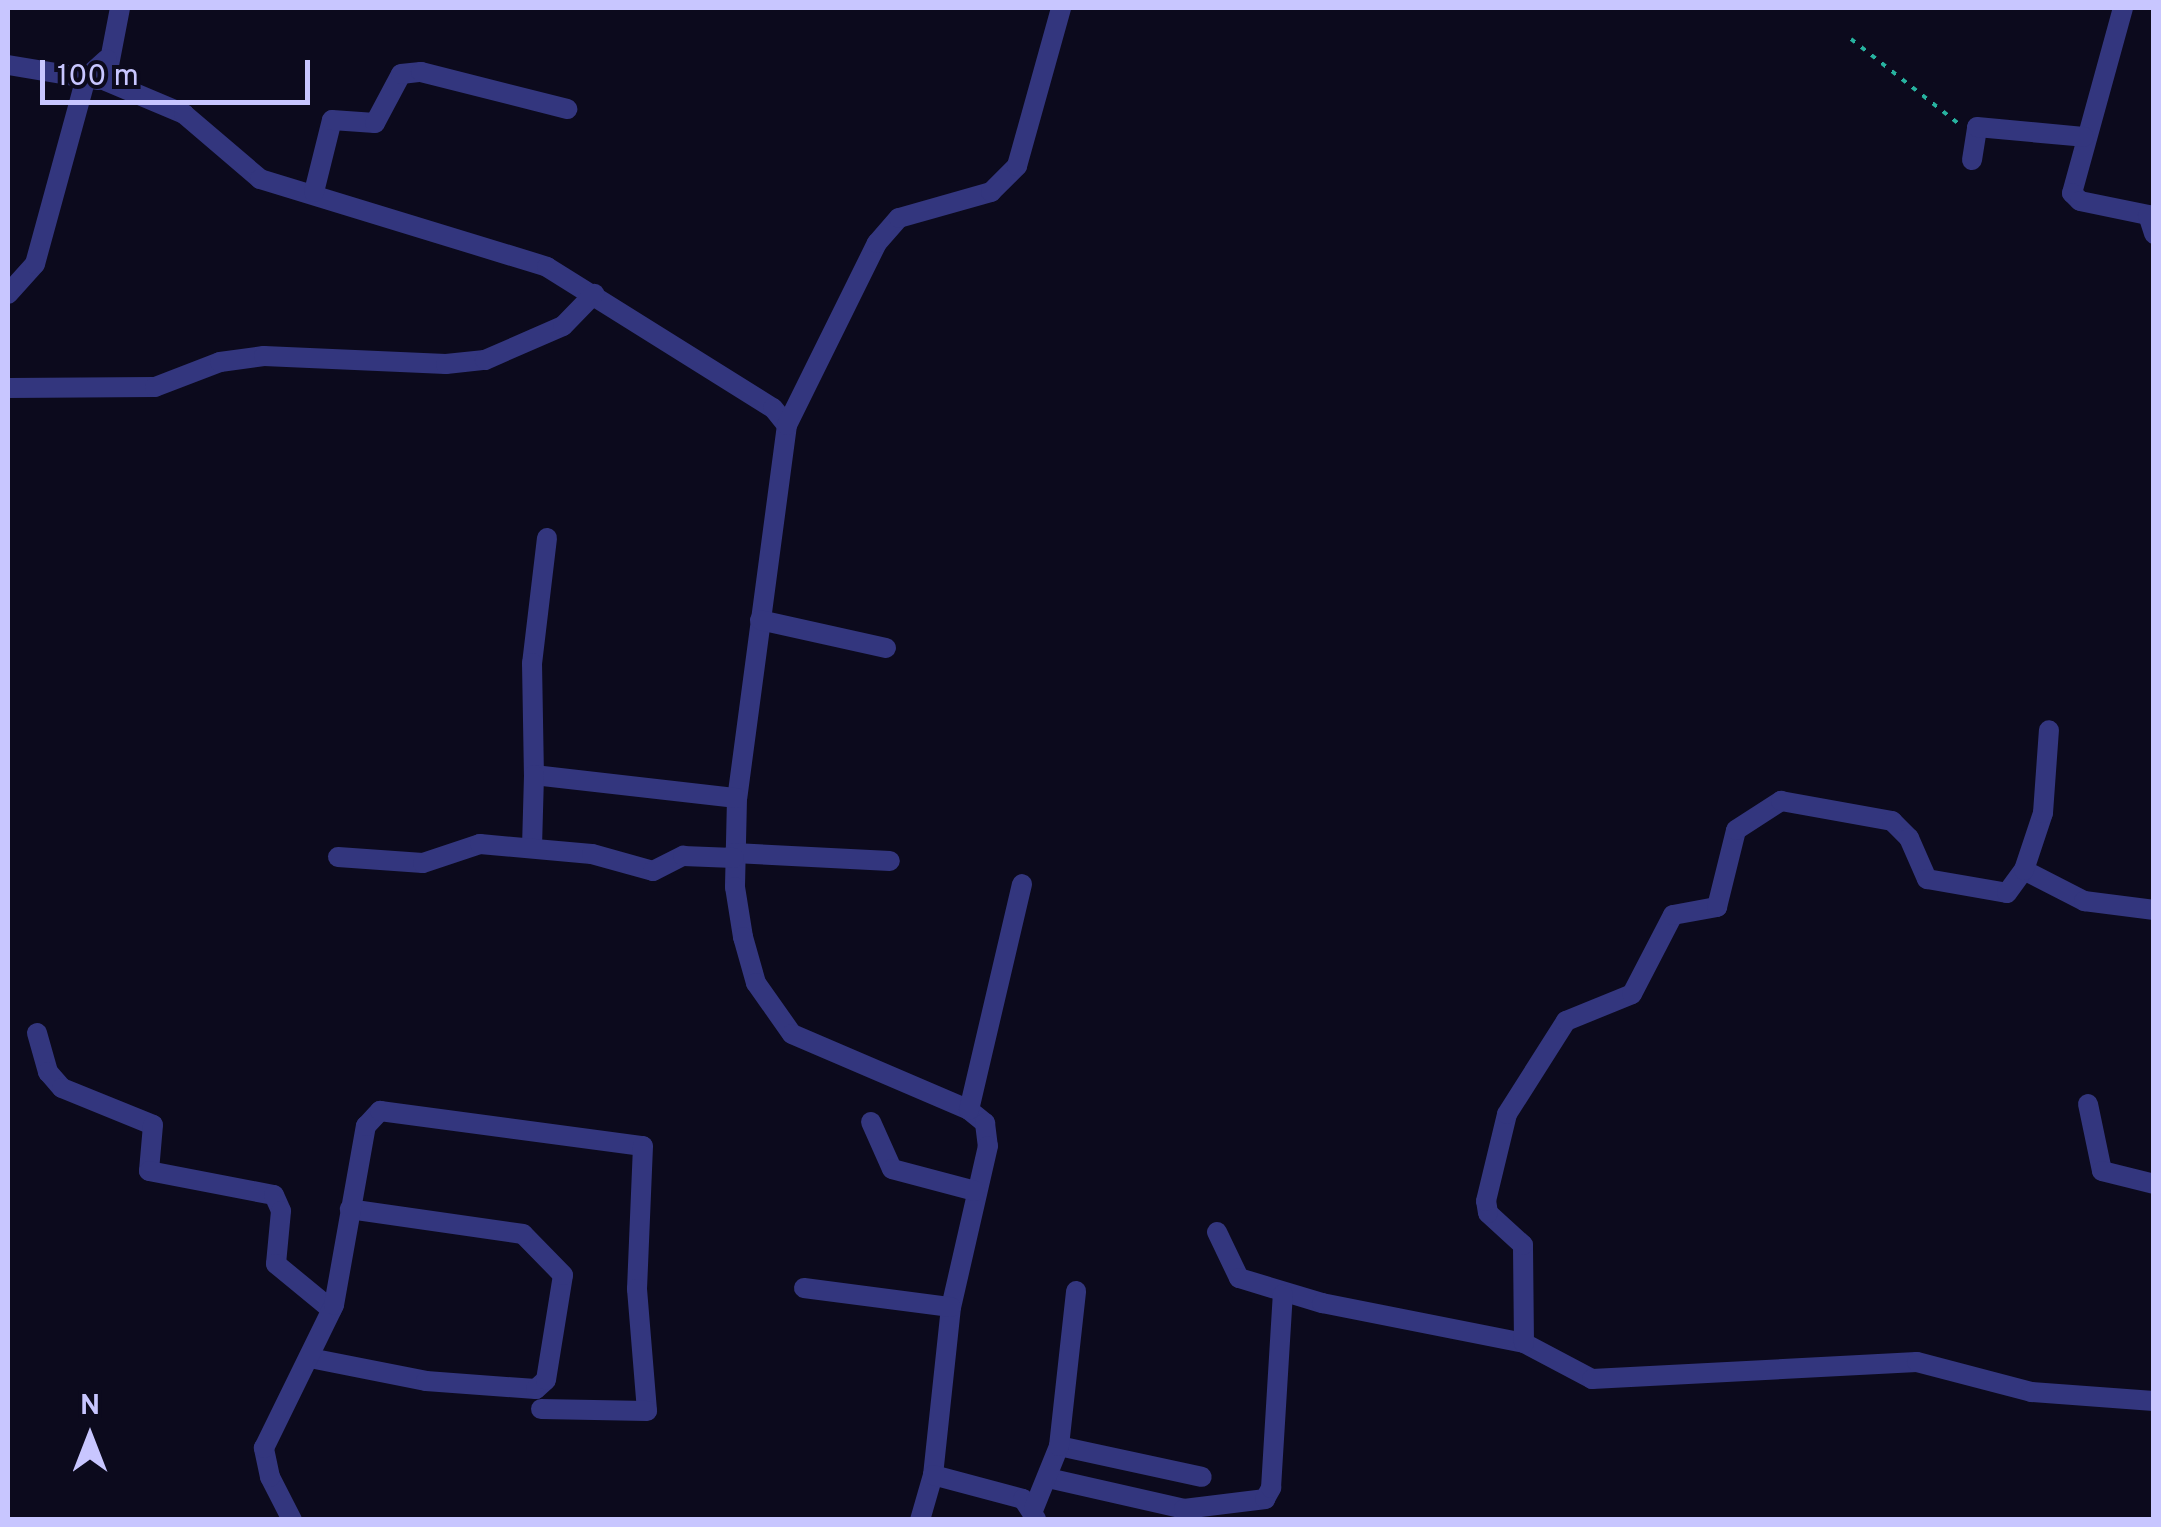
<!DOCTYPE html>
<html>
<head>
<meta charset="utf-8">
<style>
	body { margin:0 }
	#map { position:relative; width:2161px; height:1527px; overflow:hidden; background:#0c0a1d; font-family:Overpass,sans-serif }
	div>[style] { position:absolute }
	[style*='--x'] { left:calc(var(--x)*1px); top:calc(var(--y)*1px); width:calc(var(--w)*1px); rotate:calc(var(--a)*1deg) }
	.path>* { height:4px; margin-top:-2px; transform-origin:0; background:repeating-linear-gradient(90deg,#27b29f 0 5px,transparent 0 13px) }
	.street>* { height:20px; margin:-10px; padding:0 10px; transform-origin:10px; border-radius:10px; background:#33367e }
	span { translate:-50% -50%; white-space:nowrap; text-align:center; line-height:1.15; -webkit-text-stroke:9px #0c0a1d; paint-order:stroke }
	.frame { position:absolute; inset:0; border:10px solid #c8c6ff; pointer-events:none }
	.north { position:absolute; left:40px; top:1387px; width:100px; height:100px; -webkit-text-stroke:8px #0c0a1d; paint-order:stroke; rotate:0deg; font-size:28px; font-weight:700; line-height:40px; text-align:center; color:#c8c6ff }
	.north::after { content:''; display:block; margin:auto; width:35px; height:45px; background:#c8c6ff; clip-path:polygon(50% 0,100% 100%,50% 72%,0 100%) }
	.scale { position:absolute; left:40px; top:60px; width:270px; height:45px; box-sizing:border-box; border:5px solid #c8c6ff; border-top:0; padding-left:12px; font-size:30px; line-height:35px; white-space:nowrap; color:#c8c6ff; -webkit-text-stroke:8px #0c0a1d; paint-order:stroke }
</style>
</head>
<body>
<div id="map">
	<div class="path">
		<i style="--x:1851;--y:39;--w:137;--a:38.2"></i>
	</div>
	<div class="street">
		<i style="--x:120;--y:8;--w:74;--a:100.9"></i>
		<i style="--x:106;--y:81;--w:85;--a:22.9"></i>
		<i style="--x:184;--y:114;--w:100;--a:40.5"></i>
		<i style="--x:260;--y:179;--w:300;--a:17"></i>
		<i style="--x:547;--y:267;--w:266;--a:32"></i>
		<i style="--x:773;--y:408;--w:22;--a:51"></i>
		<i style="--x:787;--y:425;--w:376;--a:97.6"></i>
		<i style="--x:737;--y:798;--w:89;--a:91.3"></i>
		<i style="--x:735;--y:887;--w:51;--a:80.9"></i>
		<i style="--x:743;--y:937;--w:48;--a:74.2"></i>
		<i style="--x:756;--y:983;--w:62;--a:54.8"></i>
		<i style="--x:792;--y:1034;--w:193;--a:23.2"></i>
		<i style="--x:969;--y:1110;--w:21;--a:39"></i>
		<i style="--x:985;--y:1123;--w:23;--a:83"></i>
		<i style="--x:988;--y:1146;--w:165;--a:102.9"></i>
		<i style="--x:951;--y:1307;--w:169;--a:96.1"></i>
		<i style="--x:933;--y:1475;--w:47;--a:106.1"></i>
		<i style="--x:2123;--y:8;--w:192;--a:105.4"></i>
		<i style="--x:2072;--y:193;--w:11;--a:45"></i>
		<i style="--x:2080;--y:201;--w:69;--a:11.6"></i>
		<i style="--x:2148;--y:215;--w:20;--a:72"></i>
		<i style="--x:8;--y:65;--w:92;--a:9.4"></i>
		<i style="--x:1972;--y:160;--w:33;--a:-81"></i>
		<i style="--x:1977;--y:127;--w:107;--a:5.3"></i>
		<i style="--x:314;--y:192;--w:74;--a:-76"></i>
		<i style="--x:332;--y:120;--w:43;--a:4"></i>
		<i style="--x:375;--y:123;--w:55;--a:-62"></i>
		<i style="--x:401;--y:74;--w:20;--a:-6"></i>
		<i style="--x:421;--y:72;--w:151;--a:14.2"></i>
		<i style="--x:8;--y:294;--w:40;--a:-48"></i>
		<i style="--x:35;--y:264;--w:193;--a:-74.7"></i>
		<i style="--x:86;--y:78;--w:28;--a:-42"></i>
		<i style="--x:8;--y:388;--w:147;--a:-0.4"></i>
		<i style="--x:155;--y:387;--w:70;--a:-21"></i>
		<i style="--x:220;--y:362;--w:44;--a:-7.8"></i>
		<i style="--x:264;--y:356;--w:182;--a:2.5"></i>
		<i style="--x:446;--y:364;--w:39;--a:-6"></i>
		<i style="--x:485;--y:360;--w:85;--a:-23.6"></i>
		<i style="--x:563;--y:326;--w:45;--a:-45.9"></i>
		<i style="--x:787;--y:425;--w:203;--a:-63.7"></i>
		<i style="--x:877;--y:243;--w:33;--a:-49"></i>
		<i style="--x:899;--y:218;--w:96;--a:-15.8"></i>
		<i style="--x:991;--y:192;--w:37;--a:-45"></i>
		<i style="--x:1017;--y:166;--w:164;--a:-74.4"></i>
		<i style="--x:547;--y:538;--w:126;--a:96.8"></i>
		<i style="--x:532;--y:663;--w:112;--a:89"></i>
		<i style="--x:534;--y:775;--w:204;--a:6.5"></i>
		<i style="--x:760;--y:620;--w:129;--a:12.5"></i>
		<i style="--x:532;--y:847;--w:72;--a:-88.4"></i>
		<i style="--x:734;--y:853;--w:156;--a:2.9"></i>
		<i style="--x:338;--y:857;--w:85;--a:4"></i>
		<i style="--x:423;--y:863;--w:60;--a:-18.4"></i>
		<i style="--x:480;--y:844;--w:112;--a:5.1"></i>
		<i style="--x:592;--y:854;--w:63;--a:15.6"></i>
		<i style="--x:653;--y:871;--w:34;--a:-27"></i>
		<i style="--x:683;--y:856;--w:51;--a:2.2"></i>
		<i style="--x:2024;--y:870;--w:68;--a:27.3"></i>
		<i style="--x:2084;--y:901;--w:71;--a:7.3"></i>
		<i style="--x:37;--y:1033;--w:41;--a:74.2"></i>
		<i style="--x:48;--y:1072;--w:21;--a:49"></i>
		<i style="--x:62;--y:1088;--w:98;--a:22.1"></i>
		<i style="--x:153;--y:1125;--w:46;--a:95"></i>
		<i style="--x:149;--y:1171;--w:127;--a:10.9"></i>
		<i style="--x:274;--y:1195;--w:17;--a:66"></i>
		<i style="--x:281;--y:1211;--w:53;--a:95.4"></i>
		<i style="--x:276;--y:1264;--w:72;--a:39.4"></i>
		<i style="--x:2088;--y:1104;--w:68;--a:78.2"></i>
		<i style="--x:2102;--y:1171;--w:54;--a:14"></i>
		<i style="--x:969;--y:1110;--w:232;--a:-76.8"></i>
		<i style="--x:871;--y:1122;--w:51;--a:65.9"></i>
		<i style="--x:892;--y:1169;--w:86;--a:14.8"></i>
		<i style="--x:1217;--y:1232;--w:51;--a:64.4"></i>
		<i style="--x:1239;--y:1278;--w:87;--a:16.8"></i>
		<i style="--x:1322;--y:1303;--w:206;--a:11.2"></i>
		<i style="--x:1524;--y:1343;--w:77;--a:27.9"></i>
		<i style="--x:1592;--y:1379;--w:325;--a:-3"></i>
		<i style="--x:1917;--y:1362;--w:118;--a:14.7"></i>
		<i style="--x:2031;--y:1392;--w:123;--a:4.2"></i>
		<i style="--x:804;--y:1288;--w:148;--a:7.4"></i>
		<i style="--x:1524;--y:1343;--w:98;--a:-90.6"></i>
		<i style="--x:1523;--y:1245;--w:47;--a:-137.6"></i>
		<i style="--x:1488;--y:1213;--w:12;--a:-99"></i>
		<i style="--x:1486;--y:1201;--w:89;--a:-76.4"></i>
		<i style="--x:1507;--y:1114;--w:110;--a:-57.6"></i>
		<i style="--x:1566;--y:1021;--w:71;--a:-22.2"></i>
		<i style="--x:1632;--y:994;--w:89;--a:-62.6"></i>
		<i style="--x:1673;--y:915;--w:45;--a:-10.3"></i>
		<i style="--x:1717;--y:907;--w:79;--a:-76.1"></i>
		<i style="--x:1736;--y:830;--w:54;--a:-32.8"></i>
		<i style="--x:1781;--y:801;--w:113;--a:10.2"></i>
		<i style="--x:1892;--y:821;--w:24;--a:45"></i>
		<i style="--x:1909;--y:838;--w:45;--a:66.3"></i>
		<i style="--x:1927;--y:879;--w:81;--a:9.9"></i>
		<i style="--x:2007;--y:893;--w:29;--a:-54"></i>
		<i style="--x:2024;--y:870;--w:60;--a:-71.6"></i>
		<i style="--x:2043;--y:813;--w:83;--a:-85.9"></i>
		<i style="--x:310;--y:1358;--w:118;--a:11.2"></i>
		<i style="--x:426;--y:1381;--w:110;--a:4.2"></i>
		<i style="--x:536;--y:1389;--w:13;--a:-42"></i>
		<i style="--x:546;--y:1380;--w:106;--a:-80.8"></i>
		<i style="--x:563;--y:1275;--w:57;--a:-134.3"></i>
		<i style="--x:523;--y:1234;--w:175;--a:-171.8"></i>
		<i style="--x:1059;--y:1446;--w:146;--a:12.2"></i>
		<i style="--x:933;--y:1475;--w:93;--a:14.9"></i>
		<i style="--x:1023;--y:1499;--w:24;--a:57"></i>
		<i style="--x:1048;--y:1478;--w:139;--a:12.8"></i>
		<i style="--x:1184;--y:1509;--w:82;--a:-7"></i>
		<i style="--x:1265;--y:1499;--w:13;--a:-61"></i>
		<i style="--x:1271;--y:1488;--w:194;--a:-86.5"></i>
		<i style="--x:1034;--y:1508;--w:67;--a:-68"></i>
		<i style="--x:1059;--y:1446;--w:156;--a:-83.7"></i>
		<i style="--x:292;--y:1520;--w:48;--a:-117.1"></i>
		<i style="--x:270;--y:1477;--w:30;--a:-102"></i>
		<i style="--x:264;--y:1448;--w:159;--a:-63.9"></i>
		<i style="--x:334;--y:1305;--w:182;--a:-79.9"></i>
		<i style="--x:366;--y:1126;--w:21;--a:-47"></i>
		<i style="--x:380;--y:1111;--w:265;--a:7.6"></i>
		<i style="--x:643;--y:1146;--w:143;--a:92.4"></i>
		<i style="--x:637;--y:1289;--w:122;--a:85.3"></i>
		<i style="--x:647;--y:1411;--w:106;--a:-178.9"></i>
	</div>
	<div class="frame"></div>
	<div class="north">N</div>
	<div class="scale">100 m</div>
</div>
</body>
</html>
